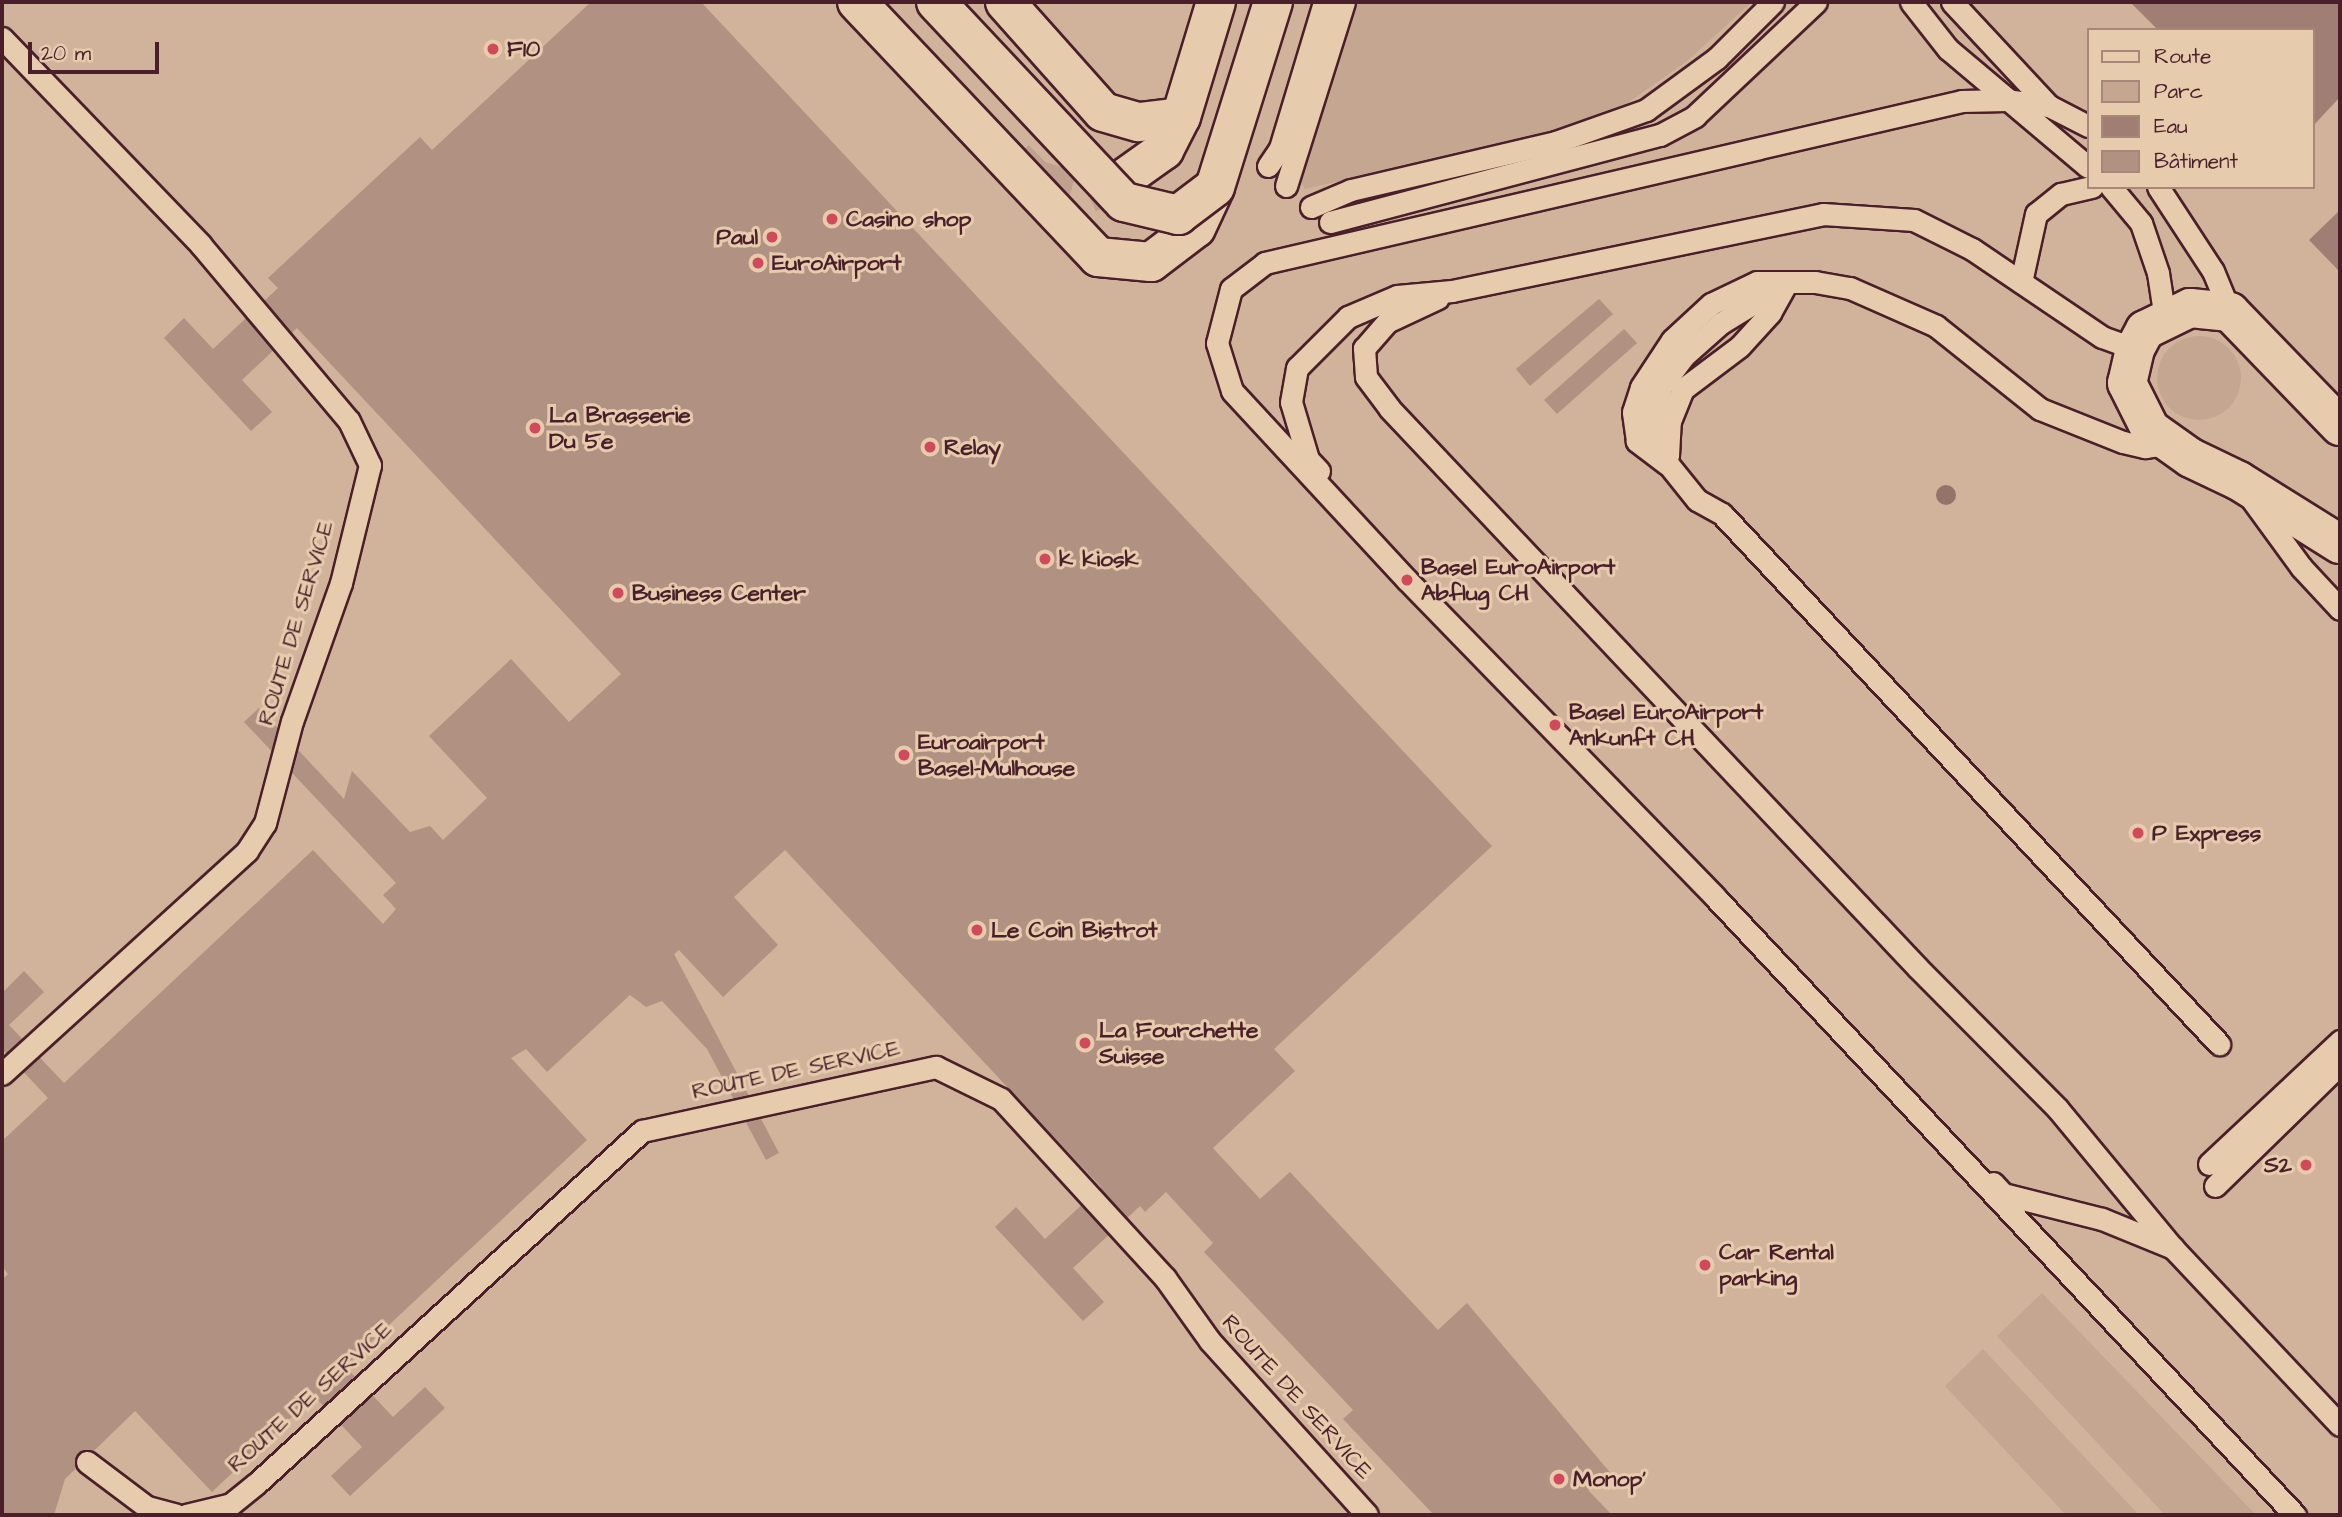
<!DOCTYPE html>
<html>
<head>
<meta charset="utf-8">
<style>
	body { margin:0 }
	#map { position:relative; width:2342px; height:1517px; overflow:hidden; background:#ddc1a5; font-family:"Architects Daughter",sans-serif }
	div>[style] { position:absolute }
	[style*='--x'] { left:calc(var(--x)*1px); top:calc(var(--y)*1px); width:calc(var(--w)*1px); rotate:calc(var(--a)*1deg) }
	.built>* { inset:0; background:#d0b39a }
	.green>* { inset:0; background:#c4a691 }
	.round { border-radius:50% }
	.water>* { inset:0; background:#a07e73 }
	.building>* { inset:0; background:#b19181 }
	.street-tunnel>* { height:38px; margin-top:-19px; transform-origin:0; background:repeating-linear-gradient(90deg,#c0a18d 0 38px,transparent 0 57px) }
	.roads { filter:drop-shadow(2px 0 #4a1f2b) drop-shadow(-2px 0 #4a1f2b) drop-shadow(0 2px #4a1f2b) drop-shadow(0 -2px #4a1f2b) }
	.lane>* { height:21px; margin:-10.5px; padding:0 10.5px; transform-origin:10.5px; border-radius:10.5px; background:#e6cbad }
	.street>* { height:38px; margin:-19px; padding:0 19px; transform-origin:19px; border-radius:19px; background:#e6cbad }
	.bridges { filter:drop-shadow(2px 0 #4a1f2b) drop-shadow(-2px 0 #4a1f2b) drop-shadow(0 2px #4a1f2b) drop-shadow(0 -2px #4a1f2b) }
	.street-bridge>* { height:38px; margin:-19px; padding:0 19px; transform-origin:19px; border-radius:19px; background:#e6cbad }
	.trees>* { width:20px; height:20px; margin:-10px; border-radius:50%; background:#96736a }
	.dots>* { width:19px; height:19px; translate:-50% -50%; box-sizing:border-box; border:4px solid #e6cbad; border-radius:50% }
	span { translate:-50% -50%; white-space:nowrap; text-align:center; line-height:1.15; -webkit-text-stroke:6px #e6cbad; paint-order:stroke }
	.poi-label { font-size:23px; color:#4a1f2b; font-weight:700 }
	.left { translate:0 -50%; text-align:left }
	.right { translate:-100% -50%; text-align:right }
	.street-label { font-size:23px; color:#4a1f2b }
	.frame { position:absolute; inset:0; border:4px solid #4a1f2b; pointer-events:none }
	.legend { position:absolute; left:2087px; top:28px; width:228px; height:161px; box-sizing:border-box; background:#e6cbad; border:2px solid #a88679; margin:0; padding:9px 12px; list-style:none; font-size:21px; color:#4a1f2b }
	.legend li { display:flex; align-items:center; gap:14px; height:35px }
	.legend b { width:35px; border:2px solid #a88679 }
	.scale { position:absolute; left:28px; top:42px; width:131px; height:32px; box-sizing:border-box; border:4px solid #4a1f2b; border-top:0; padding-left:9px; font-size:21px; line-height:24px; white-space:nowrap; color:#4a1f2b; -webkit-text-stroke:5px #e6cbad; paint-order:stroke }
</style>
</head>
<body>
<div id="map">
	<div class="built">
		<i style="clip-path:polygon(evenodd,2px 2px,2340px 2px,2340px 1515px,2px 1515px,2px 2px,2088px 30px,2312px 30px,2312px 187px,2088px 187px,2088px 30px)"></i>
	</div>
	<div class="green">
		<i style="clip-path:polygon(1355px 2px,1752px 2px,1687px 61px,1626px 104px,1552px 132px,1305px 189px,1298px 177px)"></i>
		<i class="round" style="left:2157px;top:336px;width:84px;height:84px"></i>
		<i style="clip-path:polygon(2042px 1293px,2256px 1515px,2165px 1515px,1997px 1336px)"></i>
		<i style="clip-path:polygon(1983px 1349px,2139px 1515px,2066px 1515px,1945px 1386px)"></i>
	</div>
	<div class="water">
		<i style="clip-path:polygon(2130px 2px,2340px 2px,2340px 97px,2312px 127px,2312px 30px,2158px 30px)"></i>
		<i style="clip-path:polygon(2340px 210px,2340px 272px,2309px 240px)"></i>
	</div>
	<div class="building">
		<i style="clip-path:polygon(591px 2px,701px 2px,1492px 846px,1274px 1049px,1295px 1071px,1213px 1148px,1260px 1199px,1290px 1172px,1438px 1330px,1467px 1303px,1613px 1476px,1588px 1490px,1612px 1515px,1434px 1515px,1343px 1419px,1353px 1410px,1204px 1252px,1213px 1243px,1166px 1192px,1145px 1212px,1140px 1206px,1073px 1268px,1104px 1302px,1083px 1321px,995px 1227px,1016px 1207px,1045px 1239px,1101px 1187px,785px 850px,734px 897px,778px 945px,723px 997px,679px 950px,674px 954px,779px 1153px,766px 1160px,707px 1049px,662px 1001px,646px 1007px,630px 995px,547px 1072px,526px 1049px,511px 1058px,587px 1140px,345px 1366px,393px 1417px,425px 1387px,445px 1408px,350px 1496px,331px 1476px,362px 1447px,314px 1396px,212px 1492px,135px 1411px,65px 1479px,54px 1515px,2px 1515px,2px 1280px,8px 1274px,2px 1266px,2px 1141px,48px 1098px,2px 1049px,2px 993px,24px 971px,44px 992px,9px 1025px,64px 1083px,313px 850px,383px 924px,396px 909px,383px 895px,396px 883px,244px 722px,259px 708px,344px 799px,352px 771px,410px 832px,430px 826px,443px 840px,487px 798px,429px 736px,511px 659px,569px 722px,621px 674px,297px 328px,242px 380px,272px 412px,251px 431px,164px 338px,184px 318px,213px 349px,278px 288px,268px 278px,420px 137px,432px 150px)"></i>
		<i style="clip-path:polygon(1599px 299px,1613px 314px,1530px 386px,1516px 369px)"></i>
		<i style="clip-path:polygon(1624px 329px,1637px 343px,1557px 414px,1544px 400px)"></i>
	</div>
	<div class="street-tunnel">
		<i style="--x:1015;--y:158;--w:29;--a:46"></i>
		<i style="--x:1035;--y:179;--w:55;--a:15.8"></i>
		<i style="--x:1088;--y:194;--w:42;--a:-24.1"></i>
	</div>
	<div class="roads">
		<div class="lane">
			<i style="--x:1911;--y:2;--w:60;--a:51.8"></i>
			<i style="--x:1948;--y:49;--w:183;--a:40.1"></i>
			<i style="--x:1952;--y:2;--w:142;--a:47"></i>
			<i style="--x:2;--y:38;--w:286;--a:46.1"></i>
			<i style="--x:200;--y:244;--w:231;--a:49.9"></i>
			<i style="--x:349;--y:421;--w:49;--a:64.5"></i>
			<i style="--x:370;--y:465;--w:122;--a:103.8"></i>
			<i style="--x:341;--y:583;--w:146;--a:109.5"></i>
			<i style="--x:292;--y:721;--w:106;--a:104.8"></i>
			<i style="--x:265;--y:823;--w:33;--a:123"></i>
			<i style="--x:247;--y:851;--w:331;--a:137.7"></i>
			<i style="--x:2088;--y:126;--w:44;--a:-152.9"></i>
			<i style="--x:2049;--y:106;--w:42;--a:-171.9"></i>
			<i style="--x:2007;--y:100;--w:45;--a:178.7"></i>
			<i style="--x:1962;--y:101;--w:716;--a:166.92"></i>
			<i style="--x:1265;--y:263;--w:43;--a:142.6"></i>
			<i style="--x:1231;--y:289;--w:56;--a:104.5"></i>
			<i style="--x:1217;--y:343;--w:50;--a:72.6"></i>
			<i style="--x:1232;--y:391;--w:258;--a:47.2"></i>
			<i style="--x:1407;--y:580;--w:442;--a:45.8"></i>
			<i style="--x:1715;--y:897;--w:848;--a:46.82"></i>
			<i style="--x:1268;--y:166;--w:22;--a:-56"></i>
			<i style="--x:1280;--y:148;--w:152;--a:-73.2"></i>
			<i style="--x:1286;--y:186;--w:193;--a:-72.5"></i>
			<i style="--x:2111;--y:187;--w:47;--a:50.2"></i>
			<i style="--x:2141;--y:223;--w:53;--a:71.2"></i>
			<i style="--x:2158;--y:273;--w:47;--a:81.3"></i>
			<i style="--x:2158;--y:187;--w:100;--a:56.8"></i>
			<i style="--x:2213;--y:271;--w:44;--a:67.5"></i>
			<i style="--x:1311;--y:207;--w:43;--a:-23"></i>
			<i style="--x:1351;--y:190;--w:211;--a:-13.2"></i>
			<i style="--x:1556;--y:142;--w:96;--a:-19.6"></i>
			<i style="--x:1646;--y:110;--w:88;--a:-36.2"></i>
			<i style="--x:1717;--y:58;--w:79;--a:-45"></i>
			<i style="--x:1330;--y:222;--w:341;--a:-14.8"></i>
			<i style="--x:1660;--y:135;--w:40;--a:-28"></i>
			<i style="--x:1695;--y:116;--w:166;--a:-43.3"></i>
			<i style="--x:1788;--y:282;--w:79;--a:148.5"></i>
			<i style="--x:1721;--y:323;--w:50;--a:138.3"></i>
			<i style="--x:1684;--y:356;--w:39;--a:127"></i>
			<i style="--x:1661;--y:387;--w:37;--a:106"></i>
			<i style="--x:1651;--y:423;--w:44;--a:67.5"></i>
			<i style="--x:1668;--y:464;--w:46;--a:51.1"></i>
			<i style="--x:1697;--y:500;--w:29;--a:29"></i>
			<i style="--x:1722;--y:514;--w:727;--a:46.84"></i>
			<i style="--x:2021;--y:282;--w:70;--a:-77.6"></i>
			<i style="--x:2036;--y:214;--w:32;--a:-39"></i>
			<i style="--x:2061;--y:194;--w:32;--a:-13"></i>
			<i style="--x:1438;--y:298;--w:56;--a:154.8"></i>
			<i style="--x:1387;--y:322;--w:35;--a:131"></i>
			<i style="--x:1364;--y:348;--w:29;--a:86"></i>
			<i style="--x:1366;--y:377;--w:39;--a:53"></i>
			<i style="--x:1389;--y:408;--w:770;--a:46.63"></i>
			<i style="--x:1918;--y:968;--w:197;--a:45.2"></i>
			<i style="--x:2057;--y:1108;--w:182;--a:50.4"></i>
			<i style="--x:2173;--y:1248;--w:243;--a:46.7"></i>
			<i style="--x:1668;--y:456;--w:35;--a:-87"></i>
			<i style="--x:1670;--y:421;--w:35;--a:-68"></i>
			<i style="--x:1683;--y:389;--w:71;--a:-37"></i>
			<i style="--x:1740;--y:346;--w:45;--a:-47.7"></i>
			<i style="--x:1770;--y:313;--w:33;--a:-61"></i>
			<i style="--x:1667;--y:464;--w:38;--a:-143"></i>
			<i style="--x:1637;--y:441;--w:29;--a:-98"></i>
			<i style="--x:1633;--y:412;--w:26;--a:-72"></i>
			<i style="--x:1641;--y:387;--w:56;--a:-56.6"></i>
			<i style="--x:1672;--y:340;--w:53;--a:-42.7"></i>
			<i style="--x:1711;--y:304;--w:51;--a:-25.6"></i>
			<i style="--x:1757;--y:282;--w:58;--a:0"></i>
			<i style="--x:1815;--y:282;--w:36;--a:10"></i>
			<i style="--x:1850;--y:288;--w:94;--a:23.8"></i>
			<i style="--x:1936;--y:326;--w:133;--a:38.6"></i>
			<i style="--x:2040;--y:409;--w:89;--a:21.7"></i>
			<i style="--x:2123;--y:442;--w:23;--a:13"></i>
			<i style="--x:2145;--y:447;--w:22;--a:-8"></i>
			<i style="--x:1319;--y:471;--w:16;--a:-133"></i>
			<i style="--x:1308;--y:459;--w:59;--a:-106.6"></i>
			<i style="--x:1291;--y:402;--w:35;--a:-80"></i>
			<i style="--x:1297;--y:368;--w:72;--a:-45"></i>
			<i style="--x:1348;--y:317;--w:53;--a:-23.2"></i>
			<i style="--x:1397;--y:296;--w:55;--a:-5.2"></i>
			<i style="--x:1452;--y:291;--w:379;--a:-11.7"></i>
			<i style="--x:1823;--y:214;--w:91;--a:3.8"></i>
			<i style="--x:1914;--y:220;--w:65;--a:26.6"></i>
			<i style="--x:1972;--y:249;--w:157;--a:34.1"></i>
			<i style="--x:2102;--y:337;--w:35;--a:20"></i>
			<i style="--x:2250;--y:497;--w:87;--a:53.9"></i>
			<i style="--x:2301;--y:567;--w:57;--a:47.1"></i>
			<i style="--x:2209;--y:1164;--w:180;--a:-43.2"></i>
			<i style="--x:1993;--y:1183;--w:15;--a:48"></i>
			<i style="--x:2003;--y:1194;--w:102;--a:14.2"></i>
			<i style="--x:2102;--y:1219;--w:77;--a:22.2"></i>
			<i style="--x:2215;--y:1186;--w:175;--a:-44.3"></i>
			<i style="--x:87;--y:1462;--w:75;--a:36.9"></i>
			<i style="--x:147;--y:1507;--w:30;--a:15"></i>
			<i style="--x:186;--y:1515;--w:46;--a:-13.7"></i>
			<i style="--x:231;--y:1504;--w:33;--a:-39"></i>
			<i style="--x:257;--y:1483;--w:522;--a:-42.44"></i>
			<i style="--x:642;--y:1131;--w:301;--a:-12.3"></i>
			<i style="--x:936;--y:1067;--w:72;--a:26.2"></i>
			<i style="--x:1001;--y:1099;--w:243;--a:47.5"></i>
			<i style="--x:1165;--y:1278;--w:77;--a:54.5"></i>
			<i style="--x:1210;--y:1341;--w:234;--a:47.9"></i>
		</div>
		<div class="street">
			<i style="--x:857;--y:2;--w:351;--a:46.6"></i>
			<i style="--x:1098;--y:257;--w:53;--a:5.4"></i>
			<i style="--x:1151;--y:262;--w:56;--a:-37.1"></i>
			<i style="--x:1196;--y:228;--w:45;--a:-65.1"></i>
			<i style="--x:1005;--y:2;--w:147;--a:48.3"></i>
			<i style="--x:1103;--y:112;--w:37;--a:16"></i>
			<i style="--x:1139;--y:122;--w:42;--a:-6.8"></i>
			<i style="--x:1126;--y:177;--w:47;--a:-35.4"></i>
			<i style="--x:1164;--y:150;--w:37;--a:-63"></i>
			<i style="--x:1181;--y:117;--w:120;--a:-73.1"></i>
			<i style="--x:2340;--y:426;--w:158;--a:-134"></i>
			<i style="--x:2230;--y:312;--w:40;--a:-174.3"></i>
			<i style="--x:2190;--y:308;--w:50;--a:153.9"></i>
			<i style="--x:2145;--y:330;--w:21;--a:118"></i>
			<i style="--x:2135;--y:349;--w:35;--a:103"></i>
			<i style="--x:2127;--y:383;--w:51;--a:63.4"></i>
			<i style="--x:2150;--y:429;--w:50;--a:35.3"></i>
			<i style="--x:2191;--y:458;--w:53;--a:25.6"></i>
			<i style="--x:2239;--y:481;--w:119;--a:32"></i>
		</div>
	</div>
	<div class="bridges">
		<div class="street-bridge">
			<i style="--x:936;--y:2;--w:274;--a:46.8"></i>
			<i style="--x:1124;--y:202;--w:56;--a:13.5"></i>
			<i style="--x:1178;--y:215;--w:46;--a:-37.1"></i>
			<i style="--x:1215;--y:187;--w:194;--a:-72.6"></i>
		</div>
	</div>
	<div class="trees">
		<i style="left:1946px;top:495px"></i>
	</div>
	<div class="dots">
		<i style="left:493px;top:49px;background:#d1495b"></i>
		<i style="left:832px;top:219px;background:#d1495b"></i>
		<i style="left:772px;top:237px;background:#d1495b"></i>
		<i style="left:758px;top:263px;background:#d1495b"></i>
		<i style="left:535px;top:428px;background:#d1495b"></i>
		<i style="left:930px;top:447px;background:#d1495b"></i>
		<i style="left:1045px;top:559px;background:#d1495b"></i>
		<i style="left:1407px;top:580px;background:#d1495b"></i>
		<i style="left:618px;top:593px;background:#d1495b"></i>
		<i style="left:1555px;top:725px;background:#d1495b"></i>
		<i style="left:904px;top:755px;background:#d1495b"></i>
		<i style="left:2138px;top:833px;background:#d1495b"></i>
		<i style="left:977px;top:930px;background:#d1495b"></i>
		<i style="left:1085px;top:1043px;background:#d1495b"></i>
		<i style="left:2306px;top:1165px;background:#d1495b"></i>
		<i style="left:1705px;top:1265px;background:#d1495b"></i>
		<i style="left:1559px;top:1479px;background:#d1495b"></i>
	</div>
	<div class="poi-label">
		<span class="left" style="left:507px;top:49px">F10</span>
		<span class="left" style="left:846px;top:219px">Casino shop</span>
		<span class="right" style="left:758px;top:237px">Paul</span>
		<span class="left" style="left:772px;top:263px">EuroAirport</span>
		<span class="left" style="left:549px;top:428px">La Brasserie<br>Du 5e</span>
		<span class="left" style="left:944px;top:447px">Relay</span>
		<span class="left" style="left:1059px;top:559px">k kiosk</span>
		<span class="left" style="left:1421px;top:580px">Basel EuroAirport<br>Abflug CH</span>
		<span class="left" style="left:632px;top:593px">Business Center</span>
		<span class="left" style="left:1569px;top:725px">Basel EuroAirport<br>Ankunft CH</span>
		<span class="left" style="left:918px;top:755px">Euroairport<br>Basel-Mulhouse</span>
		<span class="left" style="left:2152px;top:833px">P Express</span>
		<span class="left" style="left:991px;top:930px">Le Coin Bistrot</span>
		<span class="left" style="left:1099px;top:1043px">La Fourchette<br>Suisse</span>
		<span class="right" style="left:2292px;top:1165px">S2</span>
		<span class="left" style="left:1719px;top:1265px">Car Rental<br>parking</span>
		<span class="left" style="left:1573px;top:1479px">Monop'</span>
	</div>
	<div class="street-label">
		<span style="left:296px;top:623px;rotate:-73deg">ROUTE DE SERVICE</span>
		<span style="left:796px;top:1070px;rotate:-12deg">ROUTE DE SERVICE</span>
		<span style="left:310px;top:1397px;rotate:-42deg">ROUTE DE SERVICE</span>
		<span style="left:1297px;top:1397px;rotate:48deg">ROUTE DE SERVICE</span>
	</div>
	<div class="frame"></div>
	<ul class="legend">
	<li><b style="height:9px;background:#e6cbad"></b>Route</li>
	<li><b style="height:19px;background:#c4a691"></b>Parc</li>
	<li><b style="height:19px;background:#a07e73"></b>Eau</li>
	<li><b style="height:19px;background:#b19181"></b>Bâtiment</li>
	</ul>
	<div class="scale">20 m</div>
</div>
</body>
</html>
